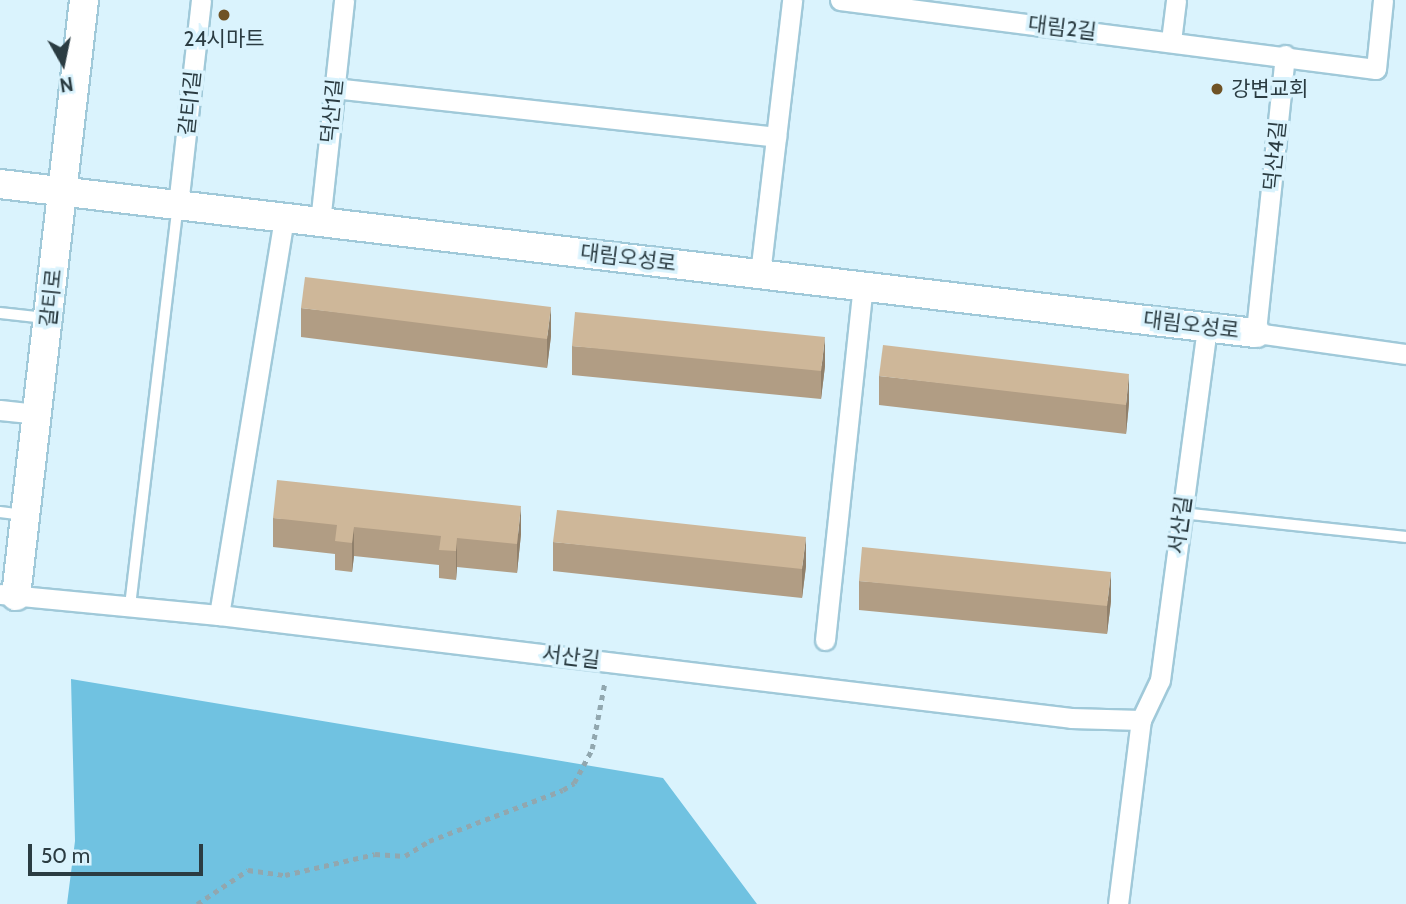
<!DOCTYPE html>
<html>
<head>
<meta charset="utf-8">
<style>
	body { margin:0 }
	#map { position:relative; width:1406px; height:904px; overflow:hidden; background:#daf3fd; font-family:Cabin,"Noto Sans KR",sans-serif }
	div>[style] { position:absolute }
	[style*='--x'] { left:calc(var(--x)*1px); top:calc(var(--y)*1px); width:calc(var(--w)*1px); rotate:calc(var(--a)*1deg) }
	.forest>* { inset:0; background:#70c2e1 }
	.path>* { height:4.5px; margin-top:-2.25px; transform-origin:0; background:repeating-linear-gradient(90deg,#91a7af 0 5px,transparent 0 10px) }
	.roads { filter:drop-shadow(2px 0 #a0c9d9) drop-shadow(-2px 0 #a0c9d9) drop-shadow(0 2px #a0c9d9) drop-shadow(0 -2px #a0c9d9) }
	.lane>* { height:10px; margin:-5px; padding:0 5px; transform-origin:5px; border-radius:5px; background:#fff }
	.street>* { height:19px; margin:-9.5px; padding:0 9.5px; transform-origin:9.5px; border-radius:9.5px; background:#fff }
	.secondary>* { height:28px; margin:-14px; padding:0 14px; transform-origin:14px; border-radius:14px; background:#fff }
	.wall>* { inset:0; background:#b19d84 }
	.shaded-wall>* { inset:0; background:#90806b }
	.building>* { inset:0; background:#ceb799 }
	.dots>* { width:19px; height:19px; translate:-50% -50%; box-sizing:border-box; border:4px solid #daf3fd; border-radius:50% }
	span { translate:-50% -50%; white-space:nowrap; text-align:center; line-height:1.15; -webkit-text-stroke:7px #daf3fd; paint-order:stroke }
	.street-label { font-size:21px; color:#2b3c42 }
	.poi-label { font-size:21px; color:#2b3c42 }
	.left { translate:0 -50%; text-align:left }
	.north { position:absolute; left:28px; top:28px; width:70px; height:70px; -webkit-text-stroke:5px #daf3fd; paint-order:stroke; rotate:171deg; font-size:19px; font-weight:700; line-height:28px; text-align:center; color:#2b3c42 }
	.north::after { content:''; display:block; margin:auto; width:24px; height:32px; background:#2b3c42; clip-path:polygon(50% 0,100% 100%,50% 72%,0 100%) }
	.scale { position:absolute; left:28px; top:844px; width:175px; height:32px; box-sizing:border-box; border:4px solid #2b3c42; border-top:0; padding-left:9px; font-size:21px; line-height:24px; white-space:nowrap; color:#2b3c42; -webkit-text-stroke:5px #daf3fd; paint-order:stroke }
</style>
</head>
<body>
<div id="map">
	<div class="forest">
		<i style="clip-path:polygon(71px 679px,663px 778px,757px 904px,67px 904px,75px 841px)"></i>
	</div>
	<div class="path">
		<i style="--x:197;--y:904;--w:61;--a:-33.7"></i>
		<i style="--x:248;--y:870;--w:37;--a:8"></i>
		<i style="--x:285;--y:875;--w:92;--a:-13.1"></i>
		<i style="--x:375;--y:854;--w:30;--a:4"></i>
		<i style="--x:405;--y:856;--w:28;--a:-32"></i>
		<i style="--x:429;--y:841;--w:143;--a:-20.8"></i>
		<i style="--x:563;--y:790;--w:13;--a:-32"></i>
		<i style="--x:574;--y:783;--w:38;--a:-62"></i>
		<i style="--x:592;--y:749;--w:69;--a:-79.2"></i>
	</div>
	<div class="roads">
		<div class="lane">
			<i style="--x:0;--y:313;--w:45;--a:6.3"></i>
			<i style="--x:0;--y:512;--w:24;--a:7"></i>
			<i style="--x:1182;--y:513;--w:225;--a:6.1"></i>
			<i style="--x:130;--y:606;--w:403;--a:-83.2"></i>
		</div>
		<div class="street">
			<i style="--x:840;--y:0;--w:540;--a:7.34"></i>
			<i style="--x:1376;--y:69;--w:69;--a:-84.2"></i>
			<i style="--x:1171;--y:41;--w:41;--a:-83"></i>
			<i style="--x:1285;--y:55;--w:280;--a:96"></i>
			<i style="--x:1256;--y:333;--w:151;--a:8"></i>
			<i style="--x:334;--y:88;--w:445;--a:6.3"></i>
			<i style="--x:178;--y:205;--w:206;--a:-83.6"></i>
			<i style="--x:320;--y:222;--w:223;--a:-83.8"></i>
			<i style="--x:760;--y:274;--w:276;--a:-83.3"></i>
			<i style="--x:0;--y:410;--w:39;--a:6"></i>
			<i style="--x:0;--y:594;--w:220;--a:5.5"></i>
			<i style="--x:219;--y:615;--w:858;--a:6.89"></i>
			<i style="--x:1071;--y:718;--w:70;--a:1.6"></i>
			<i style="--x:219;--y:615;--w:403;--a:-80.7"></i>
			<i style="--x:825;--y:640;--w:356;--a:-83.9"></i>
			<i style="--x:1118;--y:904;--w:185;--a:-82.9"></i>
			<i style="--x:1141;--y:720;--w:44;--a:-64.6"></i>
			<i style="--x:1160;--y:680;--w:357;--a:-82.4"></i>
		</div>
		<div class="secondary">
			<i style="--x:0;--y:184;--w:1265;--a:6.77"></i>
			<i style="--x:16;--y:596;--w:600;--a:-83.49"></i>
		</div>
	</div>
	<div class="wall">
		<i style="clip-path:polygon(301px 308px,551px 336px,547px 368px,301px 337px)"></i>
		<i style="clip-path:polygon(572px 346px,825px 366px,821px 399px,572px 375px)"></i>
		<i style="clip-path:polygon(879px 376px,1129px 403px,1126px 434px,879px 405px)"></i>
		<i style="clip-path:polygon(273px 518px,521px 534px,517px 573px,457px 567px,456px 580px,439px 578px,439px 565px,354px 556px,352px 572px,335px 570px,335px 554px,273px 547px)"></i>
		<i style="clip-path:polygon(553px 542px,806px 566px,802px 598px,553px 571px)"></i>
		<i style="clip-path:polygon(859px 581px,1111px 601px,1107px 634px,859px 610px)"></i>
	</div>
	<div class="shaded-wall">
		<i style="clip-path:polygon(551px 307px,551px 336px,547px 368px,547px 339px)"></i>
		<i style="clip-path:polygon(825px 337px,825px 366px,821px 399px,821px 371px)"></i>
		<i style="clip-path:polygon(1129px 374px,1129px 403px,1126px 434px,1126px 405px)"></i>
		<i style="clip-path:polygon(521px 506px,521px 534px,517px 573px,517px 544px)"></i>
		<i style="clip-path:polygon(354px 527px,354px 556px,352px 572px,352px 543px)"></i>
		<i style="clip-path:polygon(806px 537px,806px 566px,802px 598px,802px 569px)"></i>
		<i style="clip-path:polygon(457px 538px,457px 567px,456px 580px,456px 551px)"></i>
		<i style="clip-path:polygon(1111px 572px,1111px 601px,1107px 634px,1107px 606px)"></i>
	</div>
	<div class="building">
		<i style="clip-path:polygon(305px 277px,551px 307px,547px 339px,301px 308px)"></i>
		<i style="clip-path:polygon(575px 312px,825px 337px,821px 371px,572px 346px)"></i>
		<i style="clip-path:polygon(883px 345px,1129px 374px,1126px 405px,879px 376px)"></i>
		<i style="clip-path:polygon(277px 480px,521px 506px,517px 544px,457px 538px,456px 551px,439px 550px,441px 536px,354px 527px,352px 543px,335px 541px,337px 525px,273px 518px)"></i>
		<i style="clip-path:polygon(557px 510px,806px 537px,802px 569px,553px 542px)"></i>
		<i style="clip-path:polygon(862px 547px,1111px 572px,1107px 606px,859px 581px)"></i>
	</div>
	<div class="dots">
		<i style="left:224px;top:15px;background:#6f5225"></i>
		<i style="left:1217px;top:89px;background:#6f5225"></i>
	</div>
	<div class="street-label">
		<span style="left:1062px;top:28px;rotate:7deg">대림2길</span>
		<span style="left:190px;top:103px;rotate:-84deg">갈티1길</span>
		<span style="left:332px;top:111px;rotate:-84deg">덕산1길</span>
		<span style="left:1275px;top:156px;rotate:-84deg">덕산4길</span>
		<span style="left:628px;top:258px;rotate:7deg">대림오성로</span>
		<span style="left:51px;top:298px;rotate:-84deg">갈티로</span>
		<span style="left:1191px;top:325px;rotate:7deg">대림오성로</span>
		<span style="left:1180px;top:525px;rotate:-82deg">서산길</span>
		<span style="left:571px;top:657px;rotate:7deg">서산길</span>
	</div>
	<div class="poi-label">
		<span style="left:224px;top:39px">24시마트</span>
		<span class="left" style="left:1231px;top:89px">강변교회</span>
	</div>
	<div class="north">N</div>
	<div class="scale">50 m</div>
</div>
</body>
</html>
